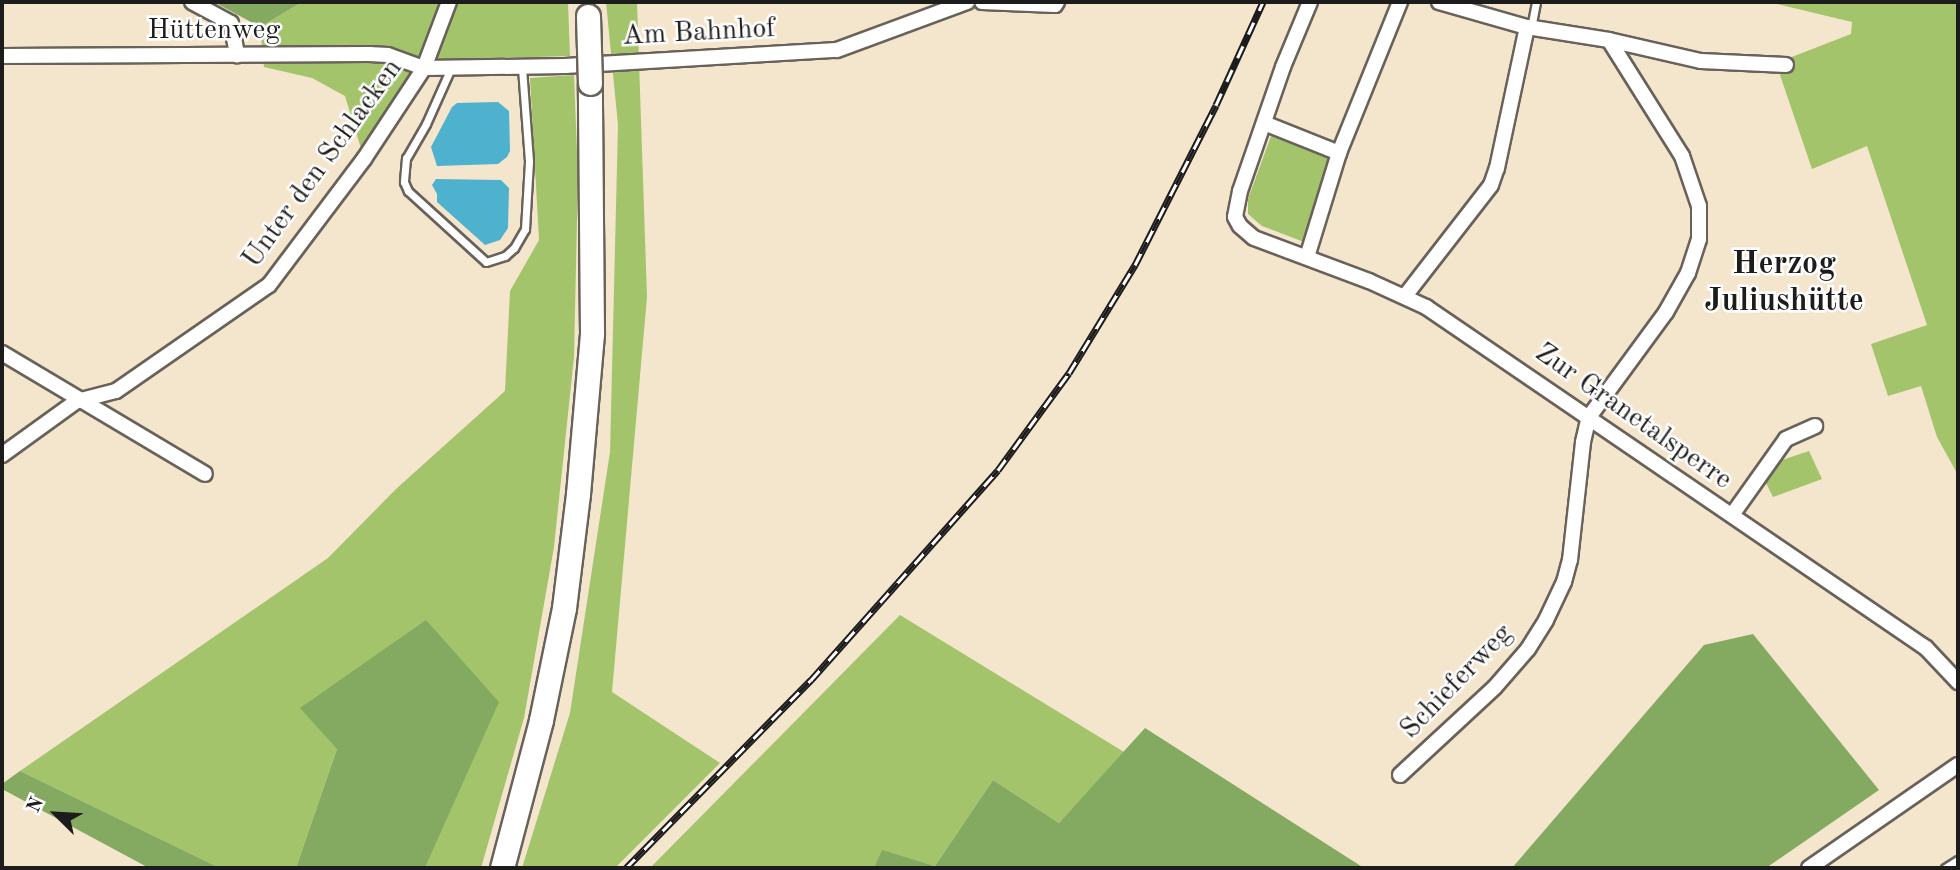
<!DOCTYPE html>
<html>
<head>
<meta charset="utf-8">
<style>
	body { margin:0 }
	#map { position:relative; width:1960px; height:870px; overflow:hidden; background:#f4e5cd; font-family:"Old Standard TT",serif }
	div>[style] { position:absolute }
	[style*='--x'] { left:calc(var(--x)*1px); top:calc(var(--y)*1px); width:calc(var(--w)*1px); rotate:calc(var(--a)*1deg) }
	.green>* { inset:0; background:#a4c46c }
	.forest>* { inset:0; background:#83aa60 }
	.water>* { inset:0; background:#4eb1cd }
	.roads { filter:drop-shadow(2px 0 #68625a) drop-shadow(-2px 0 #68625a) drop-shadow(0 2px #68625a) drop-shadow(0 -2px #68625a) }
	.service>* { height:7px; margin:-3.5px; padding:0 3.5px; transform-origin:3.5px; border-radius:3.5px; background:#fff }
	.minor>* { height:14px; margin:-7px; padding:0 7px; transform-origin:7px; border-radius:7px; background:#fff }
	.trunk>* { height:23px; margin:-11.5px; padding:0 11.5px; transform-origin:11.5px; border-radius:11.5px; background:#fff }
	.rail>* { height:7px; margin-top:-3.5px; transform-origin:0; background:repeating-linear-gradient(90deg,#fff 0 13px,#1c1c1c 0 26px); box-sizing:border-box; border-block:2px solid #1c1c1c }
	.bridges { filter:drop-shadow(2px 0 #68625a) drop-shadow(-2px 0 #68625a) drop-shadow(0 2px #68625a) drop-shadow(0 -2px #68625a) }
	.trunk-bridge>* { height:23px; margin:-11.5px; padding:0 11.5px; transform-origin:11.5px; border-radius:11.5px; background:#fff }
	span { translate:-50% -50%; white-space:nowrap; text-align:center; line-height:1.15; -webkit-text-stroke:5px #fff; paint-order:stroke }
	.street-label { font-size:28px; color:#1c1c1c }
	.quarter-label { font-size:32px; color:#1c1c1c; font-weight:700 }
	.frame { position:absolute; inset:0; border:4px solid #1c1c1c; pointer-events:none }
	.north { position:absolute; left:21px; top:779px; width:70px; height:70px; -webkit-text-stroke:5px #fff; paint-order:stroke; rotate:294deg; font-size:19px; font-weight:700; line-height:28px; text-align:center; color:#1c1c1c }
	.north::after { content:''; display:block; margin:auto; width:24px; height:32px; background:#1c1c1c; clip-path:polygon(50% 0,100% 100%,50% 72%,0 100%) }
</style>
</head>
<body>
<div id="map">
	<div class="green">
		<i style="clip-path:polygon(302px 2px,568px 2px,570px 56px,421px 60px,363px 155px,345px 96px,312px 78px,264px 67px,260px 27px)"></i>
		<i style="clip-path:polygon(606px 2px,637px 2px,647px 297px,612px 692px,720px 763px,615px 868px,522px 868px,570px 713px,610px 452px,618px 125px)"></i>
		<i style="clip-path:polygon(1769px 2px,1947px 2px,1958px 5px,1958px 475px,1937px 437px,1921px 386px,1888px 396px,1871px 344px,1927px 325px,1867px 146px,1812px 169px,1780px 75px,1784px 60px,1851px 34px,1852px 22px)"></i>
		<i style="clip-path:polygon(574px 75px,578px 177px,574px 357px,554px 547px,524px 718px,481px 868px,425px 868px,498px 702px,337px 749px,296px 868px,220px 868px,20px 771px,328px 558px,396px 489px,505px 391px,510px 291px,539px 240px,530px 78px)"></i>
		<i style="clip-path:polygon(1271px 136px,1330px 158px,1304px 242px,1262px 226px,1248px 214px,1248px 199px)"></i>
		<i style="clip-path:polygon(1809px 451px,1822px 479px,1773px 497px,1765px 481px,1779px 461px)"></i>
		<i style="clip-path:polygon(900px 615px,1124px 752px,1059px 823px,993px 780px,935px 866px,883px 851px,874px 868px,650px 868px)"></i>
	</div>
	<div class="forest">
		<i style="clip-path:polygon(214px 2px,302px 2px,260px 27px)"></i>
		<i style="clip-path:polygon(426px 620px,499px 702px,425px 868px,296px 868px,337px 749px,300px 708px)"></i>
		<i style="clip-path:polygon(1753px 634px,1879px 790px,1766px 868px,1512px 868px,1704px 645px)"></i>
		<i style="clip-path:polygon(1145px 728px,1364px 868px,874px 868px,882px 850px,935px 866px,993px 780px,1059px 823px)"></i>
		<i style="clip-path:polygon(20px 771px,220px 868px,149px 868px,2px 789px,2px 784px)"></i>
	</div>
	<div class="water">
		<i style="clip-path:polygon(498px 102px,509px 111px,510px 151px,507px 157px,498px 164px,437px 166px,431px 147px,452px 107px,457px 103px)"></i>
		<i style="clip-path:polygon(436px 179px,501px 180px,509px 188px,508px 228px,500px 240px,485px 245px,437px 202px,437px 194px,432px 185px)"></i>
	</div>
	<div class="roads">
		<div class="service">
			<i style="--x:1531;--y:28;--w:26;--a:-79"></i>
			<i style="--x:451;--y:68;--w:61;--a:114.1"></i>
			<i style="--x:426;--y:124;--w:39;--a:120"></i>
			<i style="--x:406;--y:158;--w:24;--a:95"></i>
			<i style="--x:404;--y:182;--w:10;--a:66"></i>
			<i style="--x:408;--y:191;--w:105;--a:42.3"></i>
			<i style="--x:486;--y:262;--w:20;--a:-18"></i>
			<i style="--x:505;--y:256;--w:12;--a:-42"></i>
			<i style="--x:514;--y:248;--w:22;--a:-60"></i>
			<i style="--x:525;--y:229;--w:68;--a:-86.6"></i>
			<i style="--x:529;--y:161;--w:94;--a:-94.3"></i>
			<i style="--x:1945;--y:868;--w:15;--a:-32"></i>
		</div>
		<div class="minor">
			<i style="--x:192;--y:2;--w:44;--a:28.3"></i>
			<i style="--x:231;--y:23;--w:33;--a:79"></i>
			<i style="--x:982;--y:2;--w:73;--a:2.4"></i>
			<i style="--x:1055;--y:5;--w:4;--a:-56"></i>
			<i style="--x:1310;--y:2;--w:70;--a:112.6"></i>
			<i style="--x:1283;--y:67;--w:131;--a:109.1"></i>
			<i style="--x:1240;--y:191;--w:26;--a:101"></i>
			<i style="--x:1235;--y:217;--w:10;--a:61"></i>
			<i style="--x:1240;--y:226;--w:18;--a:41"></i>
			<i style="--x:1254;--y:238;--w:123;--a:20.5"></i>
			<i style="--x:1369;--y:281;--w:63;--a:24.5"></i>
			<i style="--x:1426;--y:307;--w:605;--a:34.29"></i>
			<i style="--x:1926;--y:648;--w:47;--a:46.7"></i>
			<i style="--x:1439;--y:2;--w:91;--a:15.9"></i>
			<i style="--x:1527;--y:27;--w:83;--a:9"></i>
			<i style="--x:1609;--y:40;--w:94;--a:12.9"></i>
			<i style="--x:1701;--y:61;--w:85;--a:2.7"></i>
			<i style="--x:2;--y:56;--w:367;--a:-0.3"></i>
			<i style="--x:369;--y:54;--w:19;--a:3"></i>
			<i style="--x:388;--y:55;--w:38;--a:20"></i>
			<i style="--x:424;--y:68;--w:141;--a:-0.8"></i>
			<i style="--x:565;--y:66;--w:272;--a:-3.4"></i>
			<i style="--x:837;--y:50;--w:139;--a:-20.3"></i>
			<i style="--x:1264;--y:123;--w:81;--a:21.8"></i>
			<i style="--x:1307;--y:257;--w:109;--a:-72.9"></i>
			<i style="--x:1339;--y:153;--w:163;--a:-68"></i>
			<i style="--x:1405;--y:296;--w:140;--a:-52.2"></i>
			<i style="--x:1491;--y:185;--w:18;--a:-71"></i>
			<i style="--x:1497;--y:168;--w:144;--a:-78"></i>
			<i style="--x:2;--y:353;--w:236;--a:30.8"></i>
			<i style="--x:2;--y:455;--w:92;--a:-35.8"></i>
			<i style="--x:77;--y:401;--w:40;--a:-14.4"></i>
			<i style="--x:116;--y:391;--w:186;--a:-34.7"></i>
			<i style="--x:269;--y:285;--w:158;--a:-53"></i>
			<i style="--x:364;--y:159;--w:109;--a:-56.6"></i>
			<i style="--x:424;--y:68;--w:71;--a:-69.3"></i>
			<i style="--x:1732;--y:515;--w:93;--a:-54.6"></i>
			<i style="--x:1786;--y:439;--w:32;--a:-24"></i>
			<i style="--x:1400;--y:775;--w:129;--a:-42.8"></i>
			<i style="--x:1495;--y:687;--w:50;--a:-49"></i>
			<i style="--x:1528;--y:649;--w:34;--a:-58"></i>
			<i style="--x:1546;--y:620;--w:42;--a:-64.7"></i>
			<i style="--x:1564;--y:582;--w:23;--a:-75"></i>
			<i style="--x:1570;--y:560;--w:119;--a:-83.7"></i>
			<i style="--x:1583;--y:442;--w:26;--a:-77"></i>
			<i style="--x:1589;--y:417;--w:130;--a:-53.7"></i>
			<i style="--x:1666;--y:312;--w:45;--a:-60.6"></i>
			<i style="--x:1688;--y:273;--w:36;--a:-72"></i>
			<i style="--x:1699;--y:239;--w:33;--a:-90"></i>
			<i style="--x:1699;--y:206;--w:53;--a:-108.8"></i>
			<i style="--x:1682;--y:156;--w:137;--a:-122.2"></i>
			<i style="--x:1809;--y:868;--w:181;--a:-34.7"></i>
		</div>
		<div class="trunk">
			<i style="--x:502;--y:868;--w:153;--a:-75.2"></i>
			<i style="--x:541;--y:720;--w:114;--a:-78.4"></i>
			<i style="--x:564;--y:608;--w:115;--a:-83"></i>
			<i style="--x:578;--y:494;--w:162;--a:-85"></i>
			<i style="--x:592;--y:333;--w:250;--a:-90.5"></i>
		</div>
	</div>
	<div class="rail">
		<i style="--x:626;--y:868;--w:264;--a:-45.5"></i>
		<i style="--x:811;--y:680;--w:281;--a:-48.3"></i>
		<i style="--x:998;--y:470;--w:120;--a:-53.8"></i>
		<i style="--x:1069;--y:373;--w:127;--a:-58.6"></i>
		<i style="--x:1135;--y:265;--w:179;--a:-63.1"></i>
		<i style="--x:1216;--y:105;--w:113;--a:-65.5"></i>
	</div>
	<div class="bridges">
		<div class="trunk-bridge">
			<i style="--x:588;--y:16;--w:67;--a:88.3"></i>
		</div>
	</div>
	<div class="street-label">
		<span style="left:214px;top:31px">Hüttenweg</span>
		<span style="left:699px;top:33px;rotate:-3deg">Am Bahnhof</span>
		<span style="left:323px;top:164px;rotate:-54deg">Unter den Schlacken</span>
		<span style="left:1633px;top:417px;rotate:35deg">Zur Granetalsperre</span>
		<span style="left:1457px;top:682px;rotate:-46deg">Schieferweg</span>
	</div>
	<div class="quarter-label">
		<span style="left:1784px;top:284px">Herzog<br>Juliushütte</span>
	</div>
	<div class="frame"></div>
	<div class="north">N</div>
</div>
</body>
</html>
